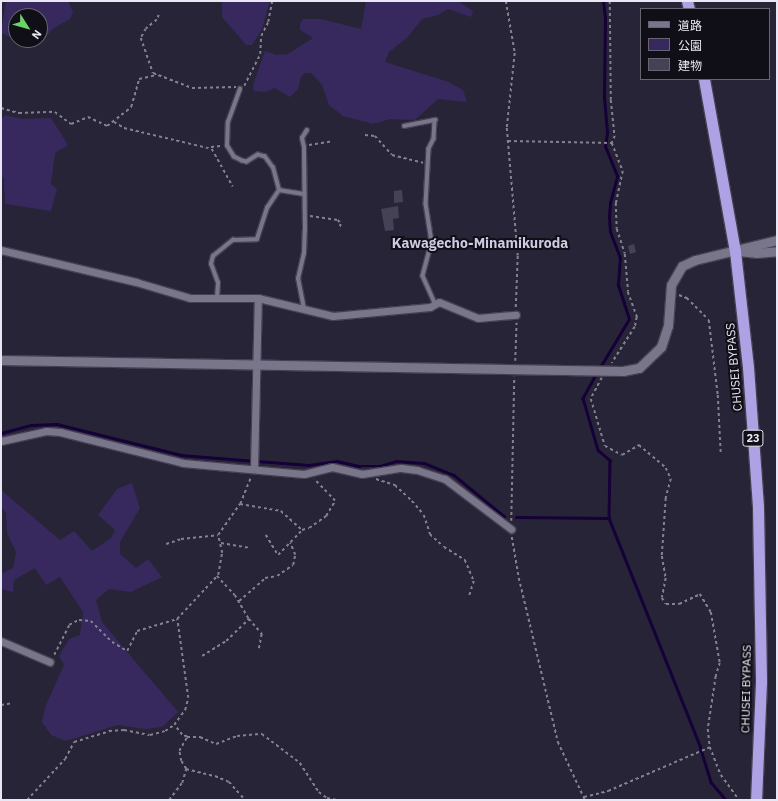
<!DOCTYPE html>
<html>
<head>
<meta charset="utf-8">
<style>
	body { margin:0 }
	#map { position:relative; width:778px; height:801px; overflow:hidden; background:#282437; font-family:"IBM Plex Sans","Noto Sans JP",sans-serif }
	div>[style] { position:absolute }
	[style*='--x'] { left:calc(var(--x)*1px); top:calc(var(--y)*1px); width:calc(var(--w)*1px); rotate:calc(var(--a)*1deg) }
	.green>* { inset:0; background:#37285e }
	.stream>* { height:2.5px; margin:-1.25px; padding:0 1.25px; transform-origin:1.25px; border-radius:1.25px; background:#150037 }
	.building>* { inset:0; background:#464256 }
	.path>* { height:1.5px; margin-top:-0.75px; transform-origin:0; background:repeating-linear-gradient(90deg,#848191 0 3px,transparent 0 6px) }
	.roads { filter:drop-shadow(1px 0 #454151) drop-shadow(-1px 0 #454151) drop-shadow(0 1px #454151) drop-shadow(0 -1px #454151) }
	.service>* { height:3.5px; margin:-1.75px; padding:0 1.75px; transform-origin:1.75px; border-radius:1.75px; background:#79758b }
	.minor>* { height:7px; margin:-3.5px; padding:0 3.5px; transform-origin:3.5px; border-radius:3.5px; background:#79758b }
	.tertiary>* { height:9px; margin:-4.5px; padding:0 4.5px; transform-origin:4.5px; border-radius:4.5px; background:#79758b }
	.trunk>* { height:11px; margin:-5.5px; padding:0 5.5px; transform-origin:5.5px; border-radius:5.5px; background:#aea2e4 }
	span { translate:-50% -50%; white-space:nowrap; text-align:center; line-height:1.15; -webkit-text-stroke:4px #100f17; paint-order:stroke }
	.shield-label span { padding:1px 3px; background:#100f17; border:1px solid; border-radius:3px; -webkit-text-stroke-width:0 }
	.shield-label { font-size:11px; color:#e9e7f4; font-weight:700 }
	.street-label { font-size:12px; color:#e9e7f4 }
	.quarter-label { font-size:14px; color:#cdcae2; font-weight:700 }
	.frame { position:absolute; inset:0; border:2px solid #e9e7f4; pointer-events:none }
	.legend { position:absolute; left:640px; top:8px; width:130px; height:72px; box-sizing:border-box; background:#100f17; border:1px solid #67656f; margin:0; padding:5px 7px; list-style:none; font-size:12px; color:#e9e7f4 }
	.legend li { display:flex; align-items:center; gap:8px; height:20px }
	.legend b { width:20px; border:1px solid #67656f }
	.north { position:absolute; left:8px; top:8px; width:40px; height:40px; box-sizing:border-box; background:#100f17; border:1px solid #67656f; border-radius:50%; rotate:127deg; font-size:11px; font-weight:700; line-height:16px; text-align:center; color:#e9e7f4 }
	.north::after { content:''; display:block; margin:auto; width:14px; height:18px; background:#69d464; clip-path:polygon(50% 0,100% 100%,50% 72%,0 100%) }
</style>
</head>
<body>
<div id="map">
	<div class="green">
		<i style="clip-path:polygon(6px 1px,68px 1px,73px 12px,70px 19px,54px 28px,35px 48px,17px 40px,40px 40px,40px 16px,16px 16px,16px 39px,1px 33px)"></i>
		<i style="clip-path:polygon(222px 1px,270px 1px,262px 29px,252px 45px,246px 45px,222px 17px)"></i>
		<i style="clip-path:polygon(366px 1px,458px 1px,473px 11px,471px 17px,448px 9px,438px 15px,422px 19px,407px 38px,389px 52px,385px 62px,449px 82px,463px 90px,467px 102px,438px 99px,415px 120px,390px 119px,373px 124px,343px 116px,329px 105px,322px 85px,311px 73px,305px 73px,301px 77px,298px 89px,290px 97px,275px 88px,265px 92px,254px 91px,253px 85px,265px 51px,276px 55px,288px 54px,313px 38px,300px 30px,300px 24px,303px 19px,321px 19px,361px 29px)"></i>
		<i style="clip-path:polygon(5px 115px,23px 119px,51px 118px,68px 145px,55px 153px,51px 184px,57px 189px,51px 211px,5px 204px,4px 179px,1px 175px,1px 120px)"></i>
		<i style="clip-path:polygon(132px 483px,140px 508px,120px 542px,120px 554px,136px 568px,148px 559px,162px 577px,131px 592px,109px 589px,96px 600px,102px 622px,178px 712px,162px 727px,145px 729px,118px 725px,66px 741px,51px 735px,42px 722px,46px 705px,64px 665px,59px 656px,69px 639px,80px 635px,83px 612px,60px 577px,46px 585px,35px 568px,14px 580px,13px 592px,1px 589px,1px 574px,13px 568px,16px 552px,7px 533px,6px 513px,1px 507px,1px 490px,60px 540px,74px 531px,92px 551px,111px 538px,115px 530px,98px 515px,117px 489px)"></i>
	</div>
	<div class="stream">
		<i style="--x:599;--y:369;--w:58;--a:-59"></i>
		<i style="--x:629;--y:319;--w:36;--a:-108"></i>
		<i style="--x:618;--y:285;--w:27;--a:-86"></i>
		<i style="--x:620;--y:258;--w:28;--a:-111"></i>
		<i style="--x:610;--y:232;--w:15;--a:-94"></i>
		<i style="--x:609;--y:217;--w:14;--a:-86"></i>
		<i style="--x:610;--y:203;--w:28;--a:-75"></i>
		<i style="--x:617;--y:176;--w:31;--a:-112"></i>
		<i style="--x:605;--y:147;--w:15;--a:-82"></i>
		<i style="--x:607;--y:132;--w:36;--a:-95"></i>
		<i style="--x:604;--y:96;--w:77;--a:-89.3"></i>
		<i style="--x:605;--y:19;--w:18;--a:-96"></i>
		<i style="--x:597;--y:373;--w:29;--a:119"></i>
		<i style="--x:583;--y:398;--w:54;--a:73.9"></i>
		<i style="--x:598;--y:450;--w:16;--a:40"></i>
		<i style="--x:610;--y:460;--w:58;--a:91"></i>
		<i style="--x:609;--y:518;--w:245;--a:68.2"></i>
		<i style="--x:700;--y:746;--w:38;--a:73"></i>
		<i style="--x:711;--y:782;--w:23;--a:50"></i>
		<i style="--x:1;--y:433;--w:31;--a:-15"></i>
		<i style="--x:31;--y:425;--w:26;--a:-2"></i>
		<i style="--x:57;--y:424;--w:128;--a:14"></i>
		<i style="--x:181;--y:455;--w:128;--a:4.5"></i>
		<i style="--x:309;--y:465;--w:28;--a:-8"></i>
		<i style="--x:337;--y:461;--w:23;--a:13"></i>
		<i style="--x:359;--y:466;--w:21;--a:0"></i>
		<i style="--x:380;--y:466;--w:17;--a:-17"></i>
		<i style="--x:396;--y:461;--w:28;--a:4"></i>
		<i style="--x:424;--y:463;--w:32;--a:22"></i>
		<i style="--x:454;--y:475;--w:65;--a:39.4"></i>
		<i style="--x:516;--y:517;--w:93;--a:0.6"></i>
	</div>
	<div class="building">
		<i style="clip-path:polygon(402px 190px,403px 202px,394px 203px,394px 191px)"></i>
		<i style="clip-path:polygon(398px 206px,399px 218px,393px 219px,394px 230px,385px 231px,381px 209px)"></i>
		<i style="clip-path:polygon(634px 244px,636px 252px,630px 254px,628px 246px)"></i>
	</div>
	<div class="path">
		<i style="--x:506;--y:1;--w:53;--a:80.2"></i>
		<i style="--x:515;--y:53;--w:75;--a:96.1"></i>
		<i style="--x:507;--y:128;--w:128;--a:85.1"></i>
		<i style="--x:518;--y:256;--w:53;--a:92.2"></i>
		<i style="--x:610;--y:1;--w:99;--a:89.4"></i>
		<i style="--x:611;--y:100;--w:36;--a:84"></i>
		<i style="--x:615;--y:136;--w:8;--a:113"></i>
		<i style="--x:159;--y:15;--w:5;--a:112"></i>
		<i style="--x:157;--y:20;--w:14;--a:141"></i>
		<i style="--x:146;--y:29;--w:10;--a:119"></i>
		<i style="--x:141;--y:38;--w:37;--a:71"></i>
		<i style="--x:153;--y:73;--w:42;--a:21"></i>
		<i style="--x:192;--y:88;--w:44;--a:-1.3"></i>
		<i style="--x:244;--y:86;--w:36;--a:-63"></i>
		<i style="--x:260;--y:54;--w:18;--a:-87"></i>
		<i style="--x:261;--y:36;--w:16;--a:-63"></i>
		<i style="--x:268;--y:22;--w:21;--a:-79"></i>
		<i style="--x:1;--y:108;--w:19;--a:16"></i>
		<i style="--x:19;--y:113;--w:36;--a:-2"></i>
		<i style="--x:55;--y:112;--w:20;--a:37"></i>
		<i style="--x:71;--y:124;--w:18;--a:-22"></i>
		<i style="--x:88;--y:117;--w:21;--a:25"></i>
		<i style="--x:107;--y:126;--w:31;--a:-38"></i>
		<i style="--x:131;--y:107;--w:29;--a:-74"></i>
		<i style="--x:139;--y:79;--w:18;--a:-13"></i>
		<i style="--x:114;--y:122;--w:12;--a:31"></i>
		<i style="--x:124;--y:128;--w:90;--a:13.4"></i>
		<i style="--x:212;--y:149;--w:43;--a:61.1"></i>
		<i style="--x:365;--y:135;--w:10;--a:6"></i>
		<i style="--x:375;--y:136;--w:25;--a:48"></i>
		<i style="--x:392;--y:155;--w:32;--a:14"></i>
		<i style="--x:508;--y:141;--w:104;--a:1.1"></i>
		<i style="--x:612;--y:143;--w:30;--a:69"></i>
		<i style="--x:623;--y:171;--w:33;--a:102"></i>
		<i style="--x:616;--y:203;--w:26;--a:88"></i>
		<i style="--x:617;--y:229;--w:26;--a:72"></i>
		<i style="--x:625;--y:254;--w:38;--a:85"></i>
		<i style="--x:628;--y:292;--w:27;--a:70"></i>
		<i style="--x:637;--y:317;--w:10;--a:101"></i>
		<i style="--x:635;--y:327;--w:43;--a:122.6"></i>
		<i style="--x:309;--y:145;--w:24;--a:-9"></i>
		<i style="--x:211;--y:147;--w:10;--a:-6"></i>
		<i style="--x:310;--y:216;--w:28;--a:8"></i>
		<i style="--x:338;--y:220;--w:5;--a:53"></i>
		<i style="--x:341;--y:224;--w:6;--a:108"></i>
		<i style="--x:679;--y:295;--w:9;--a:21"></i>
		<i style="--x:687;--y:298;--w:31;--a:45"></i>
		<i style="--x:709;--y:320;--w:76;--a:83.2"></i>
		<i style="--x:718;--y:395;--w:59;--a:87.1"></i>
		<i style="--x:515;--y:361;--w:38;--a:-88"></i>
		<i style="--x:602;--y:378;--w:24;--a:118"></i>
		<i style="--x:591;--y:399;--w:49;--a:73.4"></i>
		<i style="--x:605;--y:446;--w:19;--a:28"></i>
		<i style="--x:622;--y:455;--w:20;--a:-30"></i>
		<i style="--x:639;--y:445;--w:35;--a:40"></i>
		<i style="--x:666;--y:468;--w:12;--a:66"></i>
		<i style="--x:671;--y:479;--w:20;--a:105"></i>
		<i style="--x:666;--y:498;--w:58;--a:93.9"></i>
		<i style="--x:662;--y:556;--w:22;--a:80"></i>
		<i style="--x:666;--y:578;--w:20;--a:101"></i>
		<i style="--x:662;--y:598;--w:7;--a:56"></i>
		<i style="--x:666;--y:604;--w:13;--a:0"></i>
		<i style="--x:679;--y:604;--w:23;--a:-25"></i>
		<i style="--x:700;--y:594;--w:21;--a:59"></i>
		<i style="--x:711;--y:612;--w:52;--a:80"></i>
		<i style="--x:720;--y:663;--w:14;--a:107"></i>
		<i style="--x:716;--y:676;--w:54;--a:98.6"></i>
		<i style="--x:708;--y:729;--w:18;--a:84"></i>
		<i style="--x:710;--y:747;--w:30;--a:69"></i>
		<i style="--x:721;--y:775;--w:31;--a:54"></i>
		<i style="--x:376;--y:479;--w:20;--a:18"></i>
		<i style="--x:395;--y:485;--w:23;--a:43"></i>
		<i style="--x:412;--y:501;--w:18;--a:49"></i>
		<i style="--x:424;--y:515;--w:20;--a:72"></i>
		<i style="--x:430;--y:534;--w:19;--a:43"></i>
		<i style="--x:444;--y:547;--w:25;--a:32"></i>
		<i style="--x:465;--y:560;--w:23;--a:67"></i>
		<i style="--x:474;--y:581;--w:17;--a:107"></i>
		<i style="--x:240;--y:504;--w:42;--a:9.7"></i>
		<i style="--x:281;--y:511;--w:28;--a:42"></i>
		<i style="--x:302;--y:530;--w:7;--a:-16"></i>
		<i style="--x:309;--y:528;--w:21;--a:-35"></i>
		<i style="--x:326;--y:516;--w:17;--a:-59"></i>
		<i style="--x:335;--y:501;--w:30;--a:-134"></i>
		<i style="--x:511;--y:521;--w:144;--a:-88.8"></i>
		<i style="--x:266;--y:535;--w:23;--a:59"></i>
		<i style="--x:278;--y:555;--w:35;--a:-46"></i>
		<i style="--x:512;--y:537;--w:42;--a:80.3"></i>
		<i style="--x:519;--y:578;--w:169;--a:76.6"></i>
		<i style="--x:558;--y:742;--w:64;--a:65"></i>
		<i style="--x:221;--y:543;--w:28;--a:10"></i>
		<i style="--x:166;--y:544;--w:16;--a:-18"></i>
		<i style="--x:181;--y:539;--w:37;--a:-6"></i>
		<i style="--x:217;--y:576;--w:26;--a:47"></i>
		<i style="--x:235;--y:595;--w:28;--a:60"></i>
		<i style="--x:249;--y:619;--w:20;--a:49"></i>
		<i style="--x:262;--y:634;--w:15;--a:101"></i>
		<i style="--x:239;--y:601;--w:35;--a:-41"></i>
		<i style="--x:265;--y:578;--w:12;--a:-9"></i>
		<i style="--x:277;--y:576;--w:19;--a:-35"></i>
		<i style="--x:293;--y:565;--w:10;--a:-79"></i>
		<i style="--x:295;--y:555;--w:13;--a:-113"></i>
		<i style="--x:54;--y:655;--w:34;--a:-63"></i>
		<i style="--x:69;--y:625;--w:11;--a:-27"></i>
		<i style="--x:79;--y:620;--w:12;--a:5"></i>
		<i style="--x:91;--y:621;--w:30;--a:45"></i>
		<i style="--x:112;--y:642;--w:17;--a:31"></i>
		<i style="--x:127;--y:651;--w:22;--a:-63"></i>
		<i style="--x:137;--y:631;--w:42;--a:-16.7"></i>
		<i style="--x:177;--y:619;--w:60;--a:-47"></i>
		<i style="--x:218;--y:575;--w:22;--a:-80"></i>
		<i style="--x:222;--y:553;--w:18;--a:-103"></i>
		<i style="--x:218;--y:535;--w:38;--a:-55"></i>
		<i style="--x:240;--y:504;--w:29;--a:-68"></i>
		<i style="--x:202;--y:656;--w:28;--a:-32"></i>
		<i style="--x:226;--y:641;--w:32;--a:-44"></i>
		<i style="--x:1;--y:705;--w:12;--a:-9"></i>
		<i style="--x:187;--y:737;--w:13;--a:0"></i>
		<i style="--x:200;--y:737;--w:17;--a:24"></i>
		<i style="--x:216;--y:744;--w:22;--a:-21"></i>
		<i style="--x:237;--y:736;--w:25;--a:-5"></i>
		<i style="--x:262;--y:734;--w:48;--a:37.3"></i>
		<i style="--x:300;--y:763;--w:35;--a:57"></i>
		<i style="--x:319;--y:792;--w:10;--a:37"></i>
		<i style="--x:327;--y:798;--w:10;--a:11"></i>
		<i style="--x:186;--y:769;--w:30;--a:14"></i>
		<i style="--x:215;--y:776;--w:15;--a:23"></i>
		<i style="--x:229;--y:782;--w:24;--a:48"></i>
		<i style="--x:584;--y:797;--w:25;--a:-14"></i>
		<i style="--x:608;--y:791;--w:111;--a:-23.3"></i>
		<i style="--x:27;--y:800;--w:56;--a:-47.2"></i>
		<i style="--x:65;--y:759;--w:19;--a:-62"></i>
		<i style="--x:74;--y:742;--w:37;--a:-17"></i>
		<i style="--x:109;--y:731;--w:15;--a:-4"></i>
		<i style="--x:124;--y:730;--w:26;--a:11"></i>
		<i style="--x:150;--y:735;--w:16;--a:-15"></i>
		<i style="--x:165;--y:731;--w:11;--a:-34"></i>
		<i style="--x:174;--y:725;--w:19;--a:-54"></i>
		<i style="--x:185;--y:710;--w:12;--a:-76"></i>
		<i style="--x:188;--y:698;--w:80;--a:-97.9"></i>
		<i style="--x:169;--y:800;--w:21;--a:-53"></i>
		<i style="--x:182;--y:783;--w:15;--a:-74"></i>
		<i style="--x:186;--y:769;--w:9;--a:-122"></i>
		<i style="--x:181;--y:761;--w:10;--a:-101"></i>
		<i style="--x:179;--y:751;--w:16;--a:-60"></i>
		<i style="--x:187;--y:737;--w:5;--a:-158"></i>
		<i style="--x:182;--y:735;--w:11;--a:-128"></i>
	</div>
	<div class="roads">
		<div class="service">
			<i style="--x:404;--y:126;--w:32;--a:-11"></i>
			<i style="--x:435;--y:120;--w:19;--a:93"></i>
			<i style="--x:434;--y:139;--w:11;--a:117"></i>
			<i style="--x:429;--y:149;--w:55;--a:93.1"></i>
			<i style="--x:426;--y:204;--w:38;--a:81"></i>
			<i style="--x:432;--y:242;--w:35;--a:105"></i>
			<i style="--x:423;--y:276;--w:30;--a:66"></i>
			<i style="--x:279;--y:190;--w:25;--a:9"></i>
			<i style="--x:217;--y:298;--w:15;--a:-86"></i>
			<i style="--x:218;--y:283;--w:20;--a:-110"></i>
			<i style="--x:211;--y:264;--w:8;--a:-76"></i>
			<i style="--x:213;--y:256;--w:26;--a:-39"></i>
			<i style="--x:233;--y:240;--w:24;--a:-2"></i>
			<i style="--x:257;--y:239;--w:33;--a:-72"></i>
			<i style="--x:267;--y:208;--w:22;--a:-56"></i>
			<i style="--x:279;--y:190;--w:23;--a:-105"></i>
			<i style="--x:273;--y:168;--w:14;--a:-126"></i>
			<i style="--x:265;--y:157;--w:7;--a:-164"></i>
			<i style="--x:258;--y:155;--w:13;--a:148"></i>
			<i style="--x:247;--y:162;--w:5;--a:-169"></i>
			<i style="--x:242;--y:161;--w:9;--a:-153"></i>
			<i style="--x:234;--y:157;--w:13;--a:-122"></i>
			<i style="--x:227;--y:146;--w:24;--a:-88"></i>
			<i style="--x:228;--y:122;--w:35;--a:-70"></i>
			<i style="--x:304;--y:309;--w:31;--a:-101"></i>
			<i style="--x:298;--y:279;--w:26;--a:-77"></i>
			<i style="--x:304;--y:254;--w:24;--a:-88"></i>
			<i style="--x:305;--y:230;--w:83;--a:-90.7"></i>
			<i style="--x:304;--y:147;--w:9;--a:-103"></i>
			<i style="--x:302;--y:138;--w:9;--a:-58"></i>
		</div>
		<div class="minor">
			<i style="--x:1;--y:250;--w:139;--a:13.3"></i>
			<i style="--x:136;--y:282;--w:56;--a:16.5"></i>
			<i style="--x:190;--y:298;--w:68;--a:0"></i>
			<i style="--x:258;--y:298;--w:77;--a:13.5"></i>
			<i style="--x:333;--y:316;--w:97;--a:-5.3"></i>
			<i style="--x:430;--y:307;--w:10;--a:-29"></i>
			<i style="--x:439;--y:302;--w:42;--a:22.3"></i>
			<i style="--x:478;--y:318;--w:38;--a:-5"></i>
			<i style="--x:1;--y:441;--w:46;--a:-12.5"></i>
			<i style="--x:46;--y:431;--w:14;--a:4"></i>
			<i style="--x:60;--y:432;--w:127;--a:14.1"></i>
			<i style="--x:183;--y:463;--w:121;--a:5.2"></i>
			<i style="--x:304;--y:474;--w:29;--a:-14"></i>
			<i style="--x:332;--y:467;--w:31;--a:13"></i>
			<i style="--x:362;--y:474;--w:39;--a:-9"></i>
			<i style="--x:401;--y:468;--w:16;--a:7"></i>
			<i style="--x:417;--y:470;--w:29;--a:18"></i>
			<i style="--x:445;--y:479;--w:83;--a:37.1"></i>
			<i style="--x:254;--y:469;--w:171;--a:-88.7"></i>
			<i style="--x:1;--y:641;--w:53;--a:23.2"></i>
		</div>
		<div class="tertiary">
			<i style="--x:738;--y:251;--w:18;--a:6"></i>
			<i style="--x:756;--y:253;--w:21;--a:-5"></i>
			<i style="--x:1;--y:360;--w:622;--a:1.01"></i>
			<i style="--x:623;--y:371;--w:16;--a:-11"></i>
			<i style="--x:639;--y:368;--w:30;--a:-44"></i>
			<i style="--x:661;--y:347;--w:22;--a:-72"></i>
			<i style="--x:668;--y:326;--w:41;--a:-85.8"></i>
			<i style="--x:671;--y:285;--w:22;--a:-60"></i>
			<i style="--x:682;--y:266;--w:14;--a:-25"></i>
			<i style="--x:695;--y:260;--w:84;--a:-13.7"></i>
		</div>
		<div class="trunk">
			<i style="--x:687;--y:1;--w:8;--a:76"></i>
			<i style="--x:704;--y:79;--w:175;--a:79.8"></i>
			<i style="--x:735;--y:251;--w:117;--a:83.6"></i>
			<i style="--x:748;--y:367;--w:140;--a:85.9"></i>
			<i style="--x:758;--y:507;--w:175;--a:89"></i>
			<i style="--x:761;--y:682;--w:118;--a:92.4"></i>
		</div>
	</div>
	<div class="shield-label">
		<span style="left:753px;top:438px">23</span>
	</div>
	<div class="street-label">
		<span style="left:734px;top:367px;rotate:-95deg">CHUSEI BYPASS</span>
		<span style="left:746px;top:689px;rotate:-89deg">CHUSEI BYPASS</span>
	</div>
	<div class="quarter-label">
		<span style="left:480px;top:243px">Kawagecho-Minamikuroda</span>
	</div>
	<div class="frame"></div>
	<ul class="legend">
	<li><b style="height:5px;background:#79758b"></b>道路</li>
	<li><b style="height:11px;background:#37285e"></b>公園</li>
	<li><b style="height:11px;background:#464256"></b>建物</li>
	</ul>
	<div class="north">N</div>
</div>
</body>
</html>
